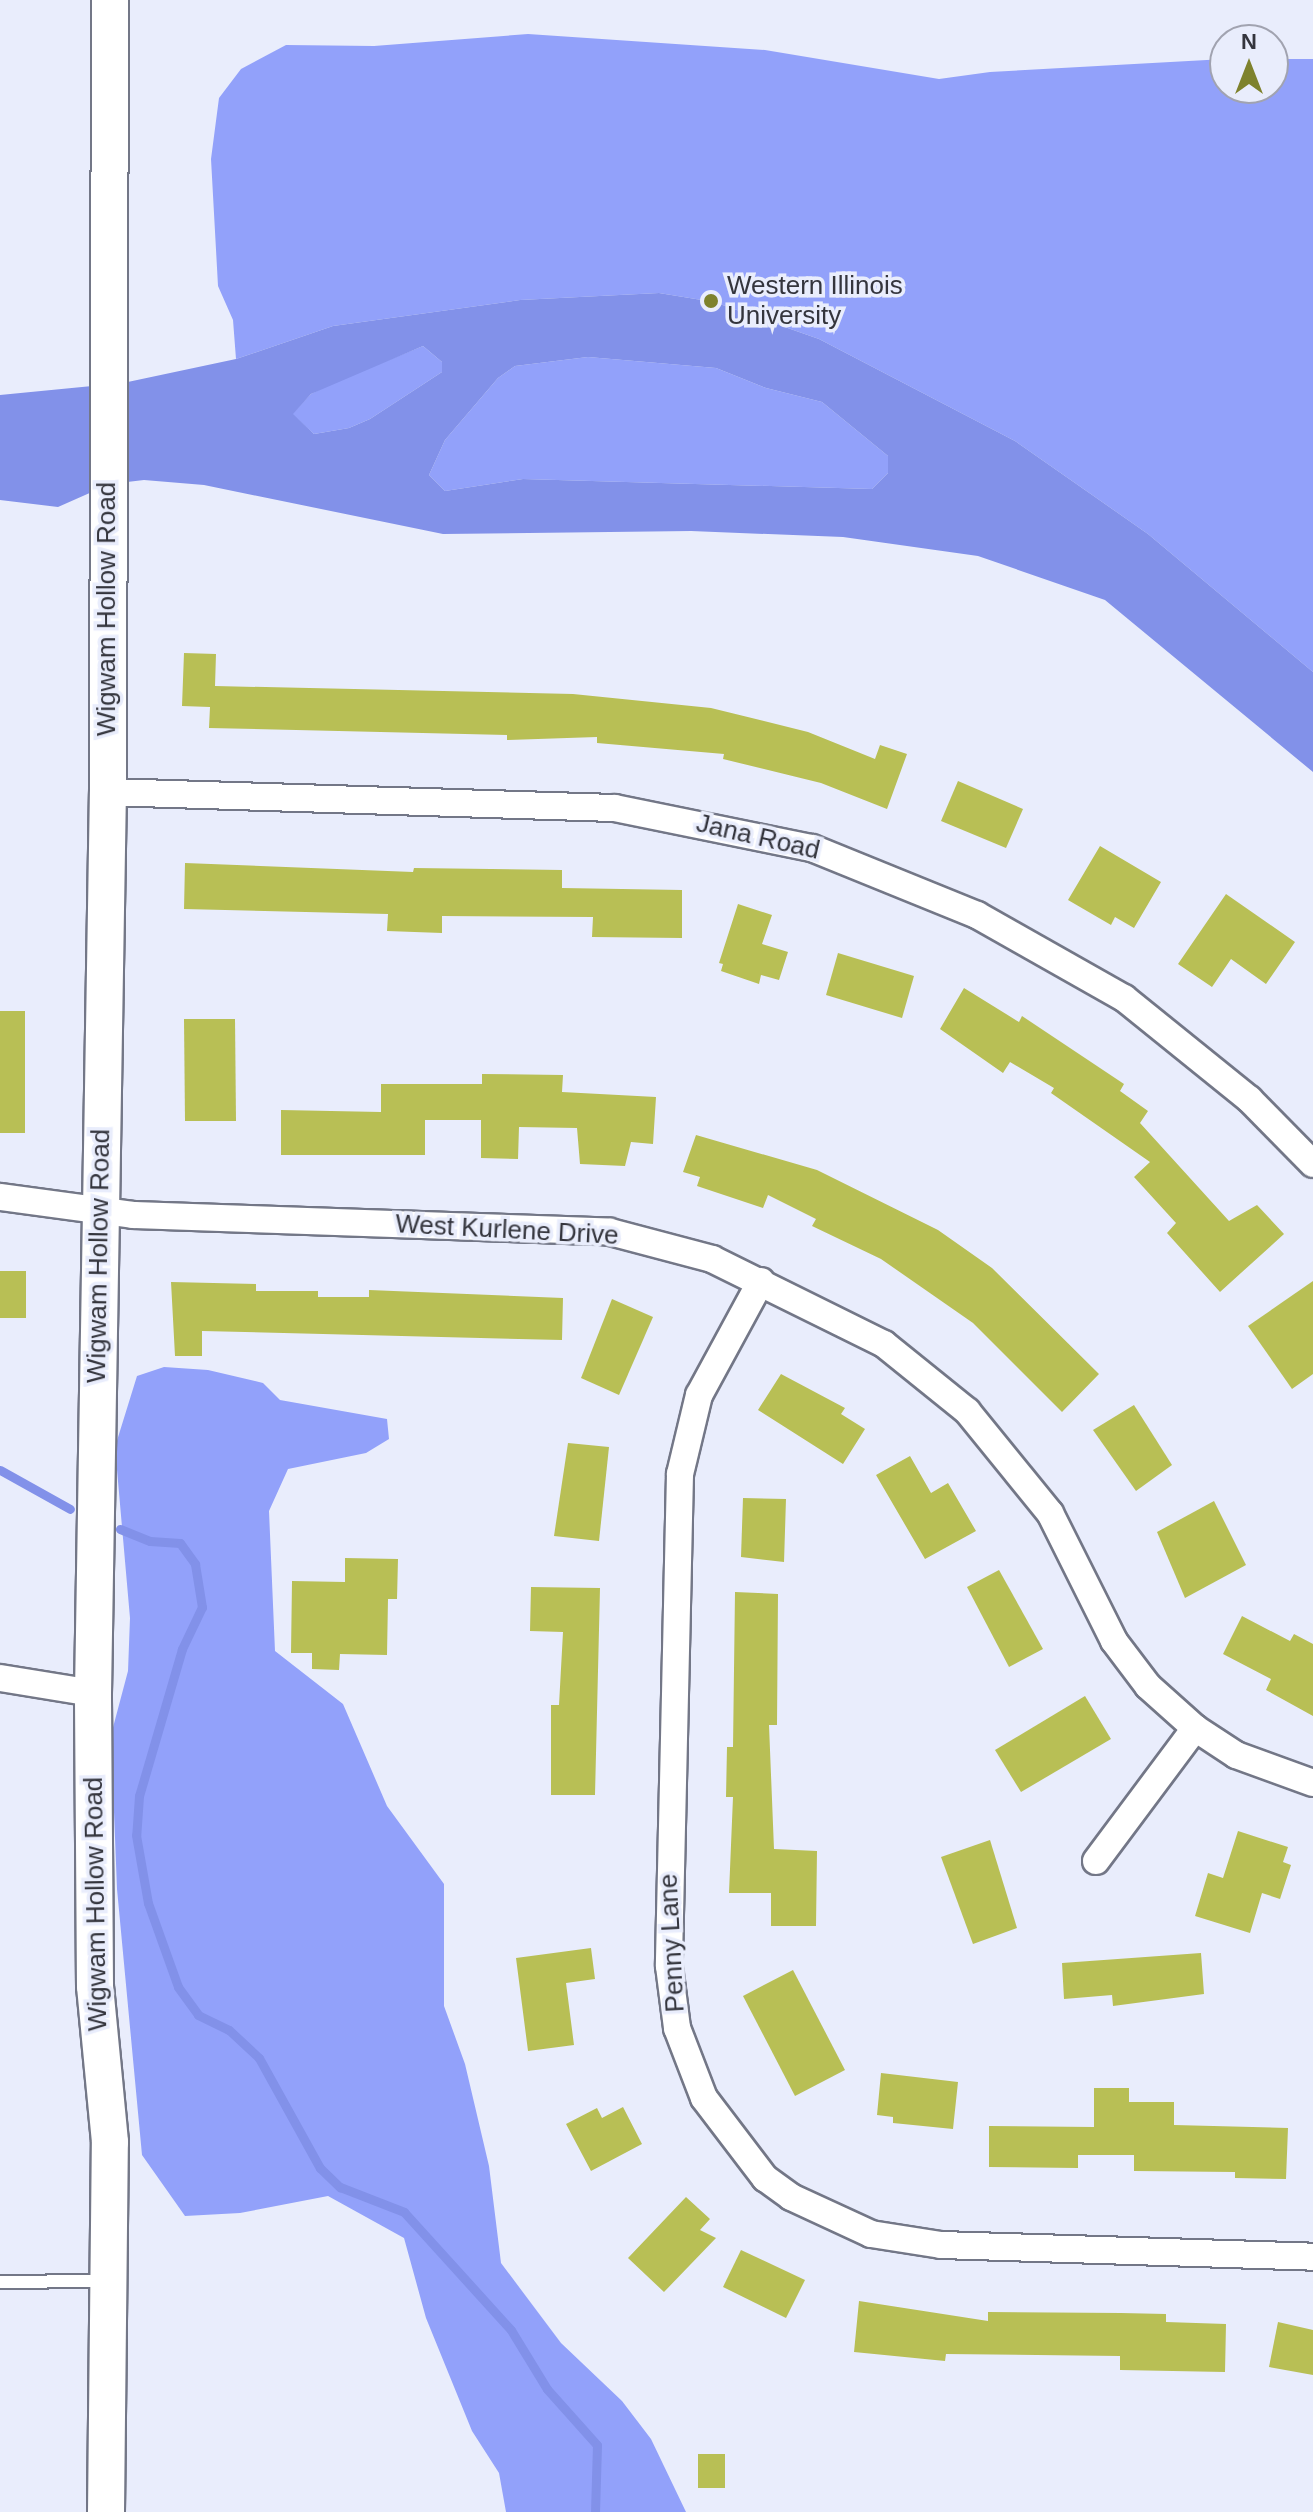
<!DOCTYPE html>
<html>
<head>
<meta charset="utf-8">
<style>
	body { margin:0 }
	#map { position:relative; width:1313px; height:2512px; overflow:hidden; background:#e9edfc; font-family:Arial,sans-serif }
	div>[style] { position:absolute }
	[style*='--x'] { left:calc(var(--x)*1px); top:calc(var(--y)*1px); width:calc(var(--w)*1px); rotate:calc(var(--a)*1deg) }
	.forest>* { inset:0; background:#92a1fa }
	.water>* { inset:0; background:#8291e9 }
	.stream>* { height:9px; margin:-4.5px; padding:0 4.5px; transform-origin:4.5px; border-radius:4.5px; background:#8291e9 }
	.building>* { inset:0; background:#b8bf55 }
	.roads { filter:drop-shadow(2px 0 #737787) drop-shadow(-2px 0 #737787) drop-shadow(0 2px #737787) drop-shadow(0 -2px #737787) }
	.lane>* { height:12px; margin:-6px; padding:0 6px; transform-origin:6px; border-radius:6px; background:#fff }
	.street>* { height:26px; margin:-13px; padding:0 13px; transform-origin:13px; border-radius:13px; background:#fff }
	.secondary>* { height:36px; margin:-18px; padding:0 18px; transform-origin:18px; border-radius:18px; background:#fff }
	.dots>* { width:22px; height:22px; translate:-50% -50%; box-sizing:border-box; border:4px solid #e9edfc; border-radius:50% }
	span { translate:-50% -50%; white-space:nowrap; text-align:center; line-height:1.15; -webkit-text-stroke:7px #e9edfc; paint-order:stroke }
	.poi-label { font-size:26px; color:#34353d }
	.left { translate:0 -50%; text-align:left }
	.street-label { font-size:26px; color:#34353d }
	.north { position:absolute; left:1209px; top:24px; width:80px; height:80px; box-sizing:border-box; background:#e9edfc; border:2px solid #a1a3b0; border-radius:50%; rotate:0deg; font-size:22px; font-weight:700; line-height:32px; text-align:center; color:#34353d }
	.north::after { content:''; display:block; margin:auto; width:28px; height:36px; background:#7e822d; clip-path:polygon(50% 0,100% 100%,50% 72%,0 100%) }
</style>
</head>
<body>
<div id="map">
	<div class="forest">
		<i style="clip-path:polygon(528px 34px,765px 50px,939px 79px,990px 72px,1225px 59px,1225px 88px,1273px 88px,1273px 59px,1313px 59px,1313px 672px,1148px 534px,1015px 441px,819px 339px,714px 302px,659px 293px,520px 300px,333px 326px,236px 359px,233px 320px,218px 286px,211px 159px,219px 98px,241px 69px,286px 45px,374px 46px)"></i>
		<i style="clip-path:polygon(423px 346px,442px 362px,442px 372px,370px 419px,349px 428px,314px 434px,292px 414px,311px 394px,330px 384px)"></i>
		<i style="clip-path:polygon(588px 357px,716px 368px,766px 388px,822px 402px,888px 456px,888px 473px,872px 489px,523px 479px,445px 491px,429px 475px,445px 440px,498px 378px,515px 366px)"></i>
		<i style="clip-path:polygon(164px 1367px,208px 1370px,263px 1383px,280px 1400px,387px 1419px,389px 1439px,366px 1453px,288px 1469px,269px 1511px,275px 1651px,343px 1704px,387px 1806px,444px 1884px,444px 2006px,465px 2064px,489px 2166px,501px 2263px,561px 2343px,622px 2401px,651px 2439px,686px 2512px,506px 2512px,499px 2473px,472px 2431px,426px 2318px,404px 2238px,328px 2196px,240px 2213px,185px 2216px,142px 2155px,117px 1889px,111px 1735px,128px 1671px,130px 1618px,115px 1447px,137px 1376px)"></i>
	</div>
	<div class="water">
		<i style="clip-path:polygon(evenodd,659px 293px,714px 302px,819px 339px,1015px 441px,1148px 534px,1313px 672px,1313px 772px,1105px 600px,978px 556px,843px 537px,691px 531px,443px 534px,204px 485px,144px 480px,110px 484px,58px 507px,0 500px,0 395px,123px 383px,236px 359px,333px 326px,520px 300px,659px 293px,423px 346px,442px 362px,442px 372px,370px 419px,349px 428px,314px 434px,293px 414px,311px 394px,423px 346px,659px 293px,588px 357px,716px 368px,766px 388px,822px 402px,888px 456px,888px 473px,872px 489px,523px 479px,445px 491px,429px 475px,445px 440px,498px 378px,515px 366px,588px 357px)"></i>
	</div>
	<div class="stream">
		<i style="--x:0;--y:1470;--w:80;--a:29.1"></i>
		<i style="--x:120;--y:1529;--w:32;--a:22"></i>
		<i style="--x:150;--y:1541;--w:30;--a:4"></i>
		<i style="--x:180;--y:1543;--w:26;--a:54"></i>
		<i style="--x:195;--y:1564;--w:44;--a:80.8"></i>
		<i style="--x:202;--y:1607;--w:47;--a:115.5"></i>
		<i style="--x:182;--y:1649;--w:153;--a:106.3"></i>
		<i style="--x:139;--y:1796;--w:39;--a:94"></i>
		<i style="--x:136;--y:1835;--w:69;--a:80"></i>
		<i style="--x:148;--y:1903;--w:89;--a:70.3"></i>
		<i style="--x:178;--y:1987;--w:34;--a:54"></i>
		<i style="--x:198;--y:2015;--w:34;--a:26"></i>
		<i style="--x:229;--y:2030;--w:41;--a:43"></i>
		<i style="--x:259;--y:2058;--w:126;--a:61"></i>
		<i style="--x:320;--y:2168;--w:28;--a:44"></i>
		<i style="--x:340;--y:2187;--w:69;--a:21.3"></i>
		<i style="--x:404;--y:2212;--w:159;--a:47.8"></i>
		<i style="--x:511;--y:2330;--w:69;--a:58.6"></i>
		<i style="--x:547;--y:2389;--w:75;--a:48.2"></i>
		<i style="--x:597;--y:2445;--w:67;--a:91.7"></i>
	</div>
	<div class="building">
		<i style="clip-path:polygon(184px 653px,216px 654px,215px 686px,573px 694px,711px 708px,808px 732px,875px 759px,880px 745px,907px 754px,887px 809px,821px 783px,723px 759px,724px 754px,597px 743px,597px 737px,507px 740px,507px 735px,209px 728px,210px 707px,182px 706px)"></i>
		<i style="clip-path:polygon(958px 781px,1023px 809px,1006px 848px,941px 821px)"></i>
		<i style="clip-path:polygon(1100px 846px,1161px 882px,1134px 928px,1115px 917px,1111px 925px,1068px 900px)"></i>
		<i style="clip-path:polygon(185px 863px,413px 872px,414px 868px,562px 870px,562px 888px,682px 890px,682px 938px,592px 937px,593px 917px,442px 916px,442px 933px,387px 931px,388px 914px,184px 909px)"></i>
		<i style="clip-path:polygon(1226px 894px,1295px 942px,1266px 984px,1231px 959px,1212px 987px,1178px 964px)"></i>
		<i style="clip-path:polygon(738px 904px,772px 915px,762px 944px,788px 952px,779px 980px,761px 975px,759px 984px,721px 971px,723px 964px,719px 963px)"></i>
		<i style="clip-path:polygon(838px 953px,914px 976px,902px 1018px,826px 995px)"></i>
		<i style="clip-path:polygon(964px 988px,1019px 1022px,1022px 1016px,1124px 1084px,1120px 1091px,1148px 1111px,1140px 1123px,1229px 1221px,1257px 1205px,1284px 1234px,1220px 1292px,1167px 1233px,1176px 1223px,1134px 1177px,1150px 1162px,1051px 1093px,1054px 1088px,1010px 1062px,1003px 1073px,940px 1029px)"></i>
		<i style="clip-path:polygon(0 1011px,25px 1011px,25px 1133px,0 1133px)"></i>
		<i style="clip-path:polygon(184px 1019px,235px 1019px,236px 1121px,185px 1121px)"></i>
		<i style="clip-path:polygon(482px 1074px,563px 1075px,562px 1092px,656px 1097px,653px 1144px,631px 1142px,625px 1166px,580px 1164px,577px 1128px,519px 1127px,518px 1159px,481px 1158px,481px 1120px,425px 1120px,425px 1155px,281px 1155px,281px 1110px,381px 1112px,381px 1084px,482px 1084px)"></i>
		<i style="clip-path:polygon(696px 1135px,817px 1170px,938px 1230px,992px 1268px,1099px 1374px,1062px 1412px,973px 1323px,881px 1259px,812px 1226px,816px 1219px,768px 1195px,763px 1208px,697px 1186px,700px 1177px,683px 1172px)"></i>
		<i style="clip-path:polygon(0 1271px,26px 1271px,26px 1318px,0 1318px)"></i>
		<i style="clip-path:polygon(1313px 1281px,1313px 1374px,1292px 1389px,1248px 1326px)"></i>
		<i style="clip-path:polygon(171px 1282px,256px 1284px,256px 1291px,318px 1291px,318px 1297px,369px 1297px,369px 1290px,563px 1298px,562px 1340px,202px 1331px,202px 1356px,175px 1356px)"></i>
		<i style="clip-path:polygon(612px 1299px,653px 1317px,619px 1395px,581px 1378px)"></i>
		<i style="clip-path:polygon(781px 1374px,845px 1408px,841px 1414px,865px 1429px,843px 1464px,758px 1410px)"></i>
		<i style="clip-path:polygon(1134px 1405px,1172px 1465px,1136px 1491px,1093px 1430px)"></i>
		<i style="clip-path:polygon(568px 1443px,609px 1447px,599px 1541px,554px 1536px)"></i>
		<i style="clip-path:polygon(910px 1456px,931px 1493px,948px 1483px,976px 1531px,925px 1559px,876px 1475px)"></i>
		<i style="clip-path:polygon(743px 1498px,786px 1499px,784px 1562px,741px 1557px)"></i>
		<i style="clip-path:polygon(1214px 1501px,1246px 1565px,1185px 1598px,1157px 1532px)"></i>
		<i style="clip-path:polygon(345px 1558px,398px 1559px,397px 1599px,388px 1599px,387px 1655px,340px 1654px,339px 1670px,312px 1669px,312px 1653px,291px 1653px,292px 1581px,345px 1582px)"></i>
		<i style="clip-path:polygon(999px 1570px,1043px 1649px,1009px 1667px,967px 1587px)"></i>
		<i style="clip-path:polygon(531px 1587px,600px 1588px,595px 1795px,551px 1795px,551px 1705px,559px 1705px,563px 1632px,530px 1631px)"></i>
		<i style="clip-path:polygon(735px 1592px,778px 1594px,777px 1725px,769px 1725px,774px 1849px,817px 1851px,816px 1926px,771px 1926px,771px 1893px,729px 1893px,733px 1797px,726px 1797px,727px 1747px,733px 1747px)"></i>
		<i style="clip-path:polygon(1242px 1616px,1290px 1641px,1294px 1634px,1313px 1644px,1313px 1716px,1266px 1690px,1271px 1679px,1223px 1654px)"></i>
		<i style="clip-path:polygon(1085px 1696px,1111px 1739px,1021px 1792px,995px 1750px)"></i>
		<i style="clip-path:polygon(1238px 1831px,1288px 1847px,1283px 1862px,1291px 1865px,1280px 1899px,1262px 1893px,1250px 1933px,1195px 1916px,1208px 1873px,1223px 1878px)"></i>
		<i style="clip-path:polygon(990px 1840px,1017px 1928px,973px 1944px,941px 1857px)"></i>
		<i style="clip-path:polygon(591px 1948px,595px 1979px,566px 1983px,574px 2045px,528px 2051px,516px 1958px)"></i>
		<i style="clip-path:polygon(1201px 1953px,1204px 1994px,1113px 2006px,1112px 1995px,1064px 1999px,1062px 1963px)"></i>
		<i style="clip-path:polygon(793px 1970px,845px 2070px,795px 2096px,743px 1996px)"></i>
		<i style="clip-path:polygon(881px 2073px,958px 2082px,953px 2129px,893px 2123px,893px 2117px,877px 2115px)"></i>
		<i style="clip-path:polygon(1094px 2088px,1129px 2088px,1129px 2102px,1174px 2102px,1174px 2125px,1288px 2128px,1286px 2179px,1235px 2178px,1235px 2172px,1134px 2171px,1134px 2155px,1078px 2155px,1078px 2168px,989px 2167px,989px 2126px,1094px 2127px)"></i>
		<i style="clip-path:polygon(623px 2107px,642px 2144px,591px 2171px,566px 2124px,597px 2108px,602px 2118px)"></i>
		<i style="clip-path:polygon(686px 2197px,710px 2219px,700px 2230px,716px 2238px,664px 2292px,628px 2258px)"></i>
		<i style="clip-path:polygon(741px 2250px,805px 2280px,786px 2318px,723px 2287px)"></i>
		<i style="clip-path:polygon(859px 2301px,988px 2321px,988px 2312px,1121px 2313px,1166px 2314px,1166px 2322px,1226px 2324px,1225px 2372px,1120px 2370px,1120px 2356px,946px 2354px,945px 2361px,854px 2352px)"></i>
		<i style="clip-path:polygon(1278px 2322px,1313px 2330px,1313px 2375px,1269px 2367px)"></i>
		<i style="clip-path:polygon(698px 2454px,725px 2454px,725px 2488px,698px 2488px)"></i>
	</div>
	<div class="roads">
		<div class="lane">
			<i style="--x:0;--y:2282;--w:104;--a:-0.6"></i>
		</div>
		<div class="street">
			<i style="--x:108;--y:792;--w:507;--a:1.81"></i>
			<i style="--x:615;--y:808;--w:201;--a:11.5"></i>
			<i style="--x:812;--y:848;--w:178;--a:22.1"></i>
			<i style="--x:977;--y:915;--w:169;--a:29.5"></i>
			<i style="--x:1124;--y:998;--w:161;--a:38.9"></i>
			<i style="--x:1249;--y:1099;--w:91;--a:45.4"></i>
			<i style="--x:0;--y:1197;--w:134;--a:7.7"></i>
			<i style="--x:133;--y:1215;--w:477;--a:2"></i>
			<i style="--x:610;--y:1232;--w:106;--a:14.8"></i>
			<i style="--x:712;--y:1259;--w:192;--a:26.3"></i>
			<i style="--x:884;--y:1344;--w:107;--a:38.9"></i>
			<i style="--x:967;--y:1411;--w:132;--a:50.9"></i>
			<i style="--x:1050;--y:1513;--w:143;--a:63.4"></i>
			<i style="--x:1114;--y:1641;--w:56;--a:52.9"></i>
			<i style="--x:1148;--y:1686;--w:63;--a:41.8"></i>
			<i style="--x:1195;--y:1728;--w:49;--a:33.4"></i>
			<i style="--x:1236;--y:1755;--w:82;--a:20"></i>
			<i style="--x:761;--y:1281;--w:130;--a:118.5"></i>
			<i style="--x:699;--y:1395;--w:81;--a:103.5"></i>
			<i style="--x:680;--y:1474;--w:492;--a:91.3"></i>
			<i style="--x:669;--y:1966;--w:63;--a:82.6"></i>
			<i style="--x:677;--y:2028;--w:75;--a:68.9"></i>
			<i style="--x:704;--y:2098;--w:101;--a:52.7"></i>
			<i style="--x:765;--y:2178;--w:32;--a:36"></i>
			<i style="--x:791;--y:2197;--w:88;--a:24.8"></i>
			<i style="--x:871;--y:2234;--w:71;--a:8.9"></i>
			<i style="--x:941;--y:2245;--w:372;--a:1.8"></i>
			<i style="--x:0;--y:1678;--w:94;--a:9.2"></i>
			<i style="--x:1096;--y:1861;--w:166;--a:-53.3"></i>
		</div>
		<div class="secondary">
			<i style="--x:106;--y:2512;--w:370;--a:-89.4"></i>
			<i style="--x:110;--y:2142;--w:157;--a:-95.5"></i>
			<i style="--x:95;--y:1986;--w:293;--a:-90.4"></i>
			<i style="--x:93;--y:1693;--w:901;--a:-89.05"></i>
			<i style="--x:108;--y:792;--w:792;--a:-89.86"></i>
		</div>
	</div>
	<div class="dots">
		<i style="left:711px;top:301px;background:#7e822d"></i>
	</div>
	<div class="poi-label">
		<span class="left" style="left:727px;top:301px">Western Illinois<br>University</span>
	</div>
	<div class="street-label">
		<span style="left:107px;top:609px;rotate:-90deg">Wigwam Hollow Road</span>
		<span style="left:758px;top:837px;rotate:13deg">Jana Road</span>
		<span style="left:507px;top:1230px;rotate:3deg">West Kurlene Drive</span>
		<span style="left:99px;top:1256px;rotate:-89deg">Wigwam Hollow Road</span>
		<span style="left:96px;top:1904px;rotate:-91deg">Wigwam Hollow Road</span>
		<span style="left:672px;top:1943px;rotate:-93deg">Penny Lane</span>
	</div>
	<div class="north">N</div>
</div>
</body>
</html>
